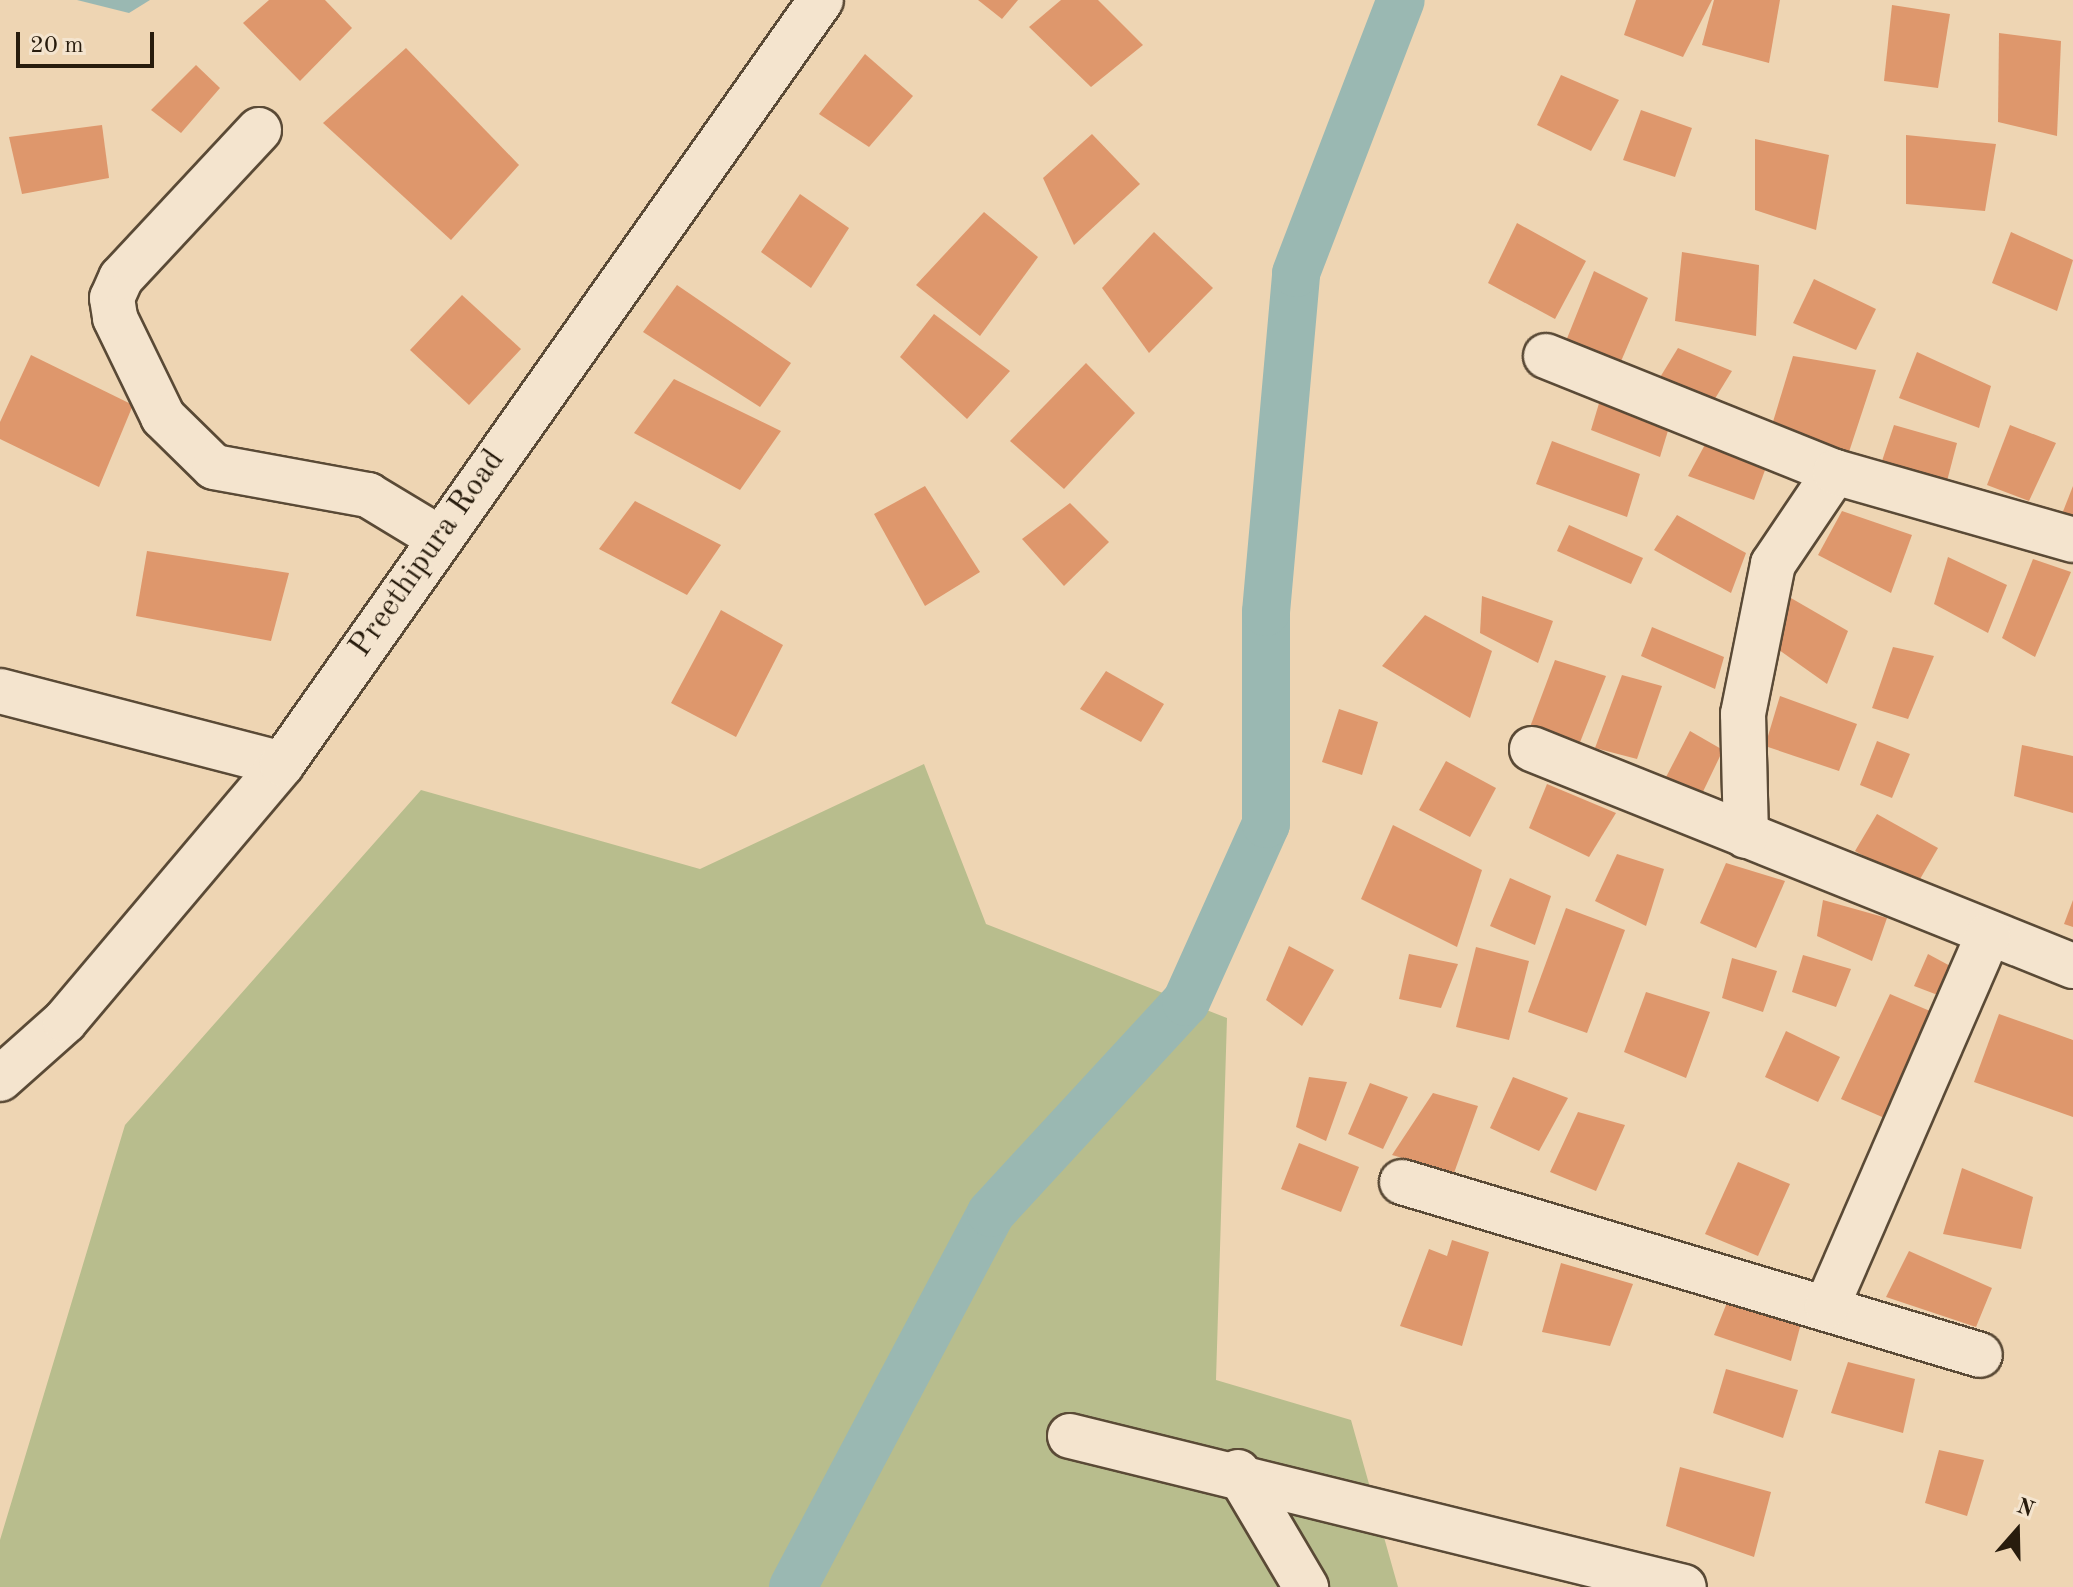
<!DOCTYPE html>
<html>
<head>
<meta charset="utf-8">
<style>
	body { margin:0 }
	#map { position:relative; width:2073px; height:1587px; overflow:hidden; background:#eed5b3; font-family:"Old Standard TT",serif }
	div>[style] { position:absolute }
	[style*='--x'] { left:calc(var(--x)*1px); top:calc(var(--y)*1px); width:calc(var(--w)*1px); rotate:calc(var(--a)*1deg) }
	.green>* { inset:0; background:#b8bd8d }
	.water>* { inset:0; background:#9ab8b2 }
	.canal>* { height:48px; margin:-24px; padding:0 24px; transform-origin:24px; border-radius:24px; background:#9ab8b2 }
	.building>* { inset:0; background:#de976c }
	.roads { filter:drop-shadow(2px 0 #5a4a36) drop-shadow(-2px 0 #5a4a36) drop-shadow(0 2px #5a4a36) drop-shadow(0 -2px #5a4a36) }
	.minor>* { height:44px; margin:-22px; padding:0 22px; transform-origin:22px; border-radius:22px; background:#f4e4ce }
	span { translate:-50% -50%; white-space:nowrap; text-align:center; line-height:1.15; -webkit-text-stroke:6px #f4e4ce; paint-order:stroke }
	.street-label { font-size:32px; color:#281c0d }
	.north { position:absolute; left:1977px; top:1491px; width:80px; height:80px; -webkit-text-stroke:6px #f4e4ce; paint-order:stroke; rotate:20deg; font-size:22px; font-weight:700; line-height:32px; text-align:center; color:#281c0d }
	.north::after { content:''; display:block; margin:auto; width:28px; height:36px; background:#281c0d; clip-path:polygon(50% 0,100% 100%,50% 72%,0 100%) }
	.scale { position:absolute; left:16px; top:32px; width:138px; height:36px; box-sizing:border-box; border:4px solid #281c0d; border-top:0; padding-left:10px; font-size:24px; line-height:28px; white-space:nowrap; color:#281c0d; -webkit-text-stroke:6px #f4e4ce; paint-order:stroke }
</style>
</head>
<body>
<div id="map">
	<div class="green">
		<i style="clip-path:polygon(924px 764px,986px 924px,1227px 1018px,1216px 1380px,1351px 1420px,1398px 1587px,0 1587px,0 1540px,125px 1125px,421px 790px,700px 869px)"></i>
	</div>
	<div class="water">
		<i style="clip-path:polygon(77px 0,150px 0,129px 13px)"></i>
	</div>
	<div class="canal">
		<i style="--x:793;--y:1587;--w:423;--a:-62.1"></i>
		<i style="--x:991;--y:1213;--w:287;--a:-47.3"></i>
		<i style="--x:1186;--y:1002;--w:195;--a:-65.8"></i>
		<i style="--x:1266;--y:824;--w:212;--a:-90"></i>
		<i style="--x:1266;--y:612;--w:340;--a:-84.9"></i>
		<i style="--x:1296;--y:273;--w:292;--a:-69"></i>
	</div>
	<div class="building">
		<i style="clip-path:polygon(269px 0,325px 0,352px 28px,300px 81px,243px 23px)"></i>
		<i style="clip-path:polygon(978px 0,1018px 0,1002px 19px)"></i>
		<i style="clip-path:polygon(1061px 0,1098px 0,1143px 45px,1091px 87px,1029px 27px)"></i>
		<i style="clip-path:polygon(1636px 0,1712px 0,1683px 57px,1624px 35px)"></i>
		<i style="clip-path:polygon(1714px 0,1780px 0,1769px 63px,1702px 45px)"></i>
		<i style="clip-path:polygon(1892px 5px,1950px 14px,1938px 88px,1884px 81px)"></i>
		<i style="clip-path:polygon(1999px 33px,2061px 41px,2057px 136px,1998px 122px)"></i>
		<i style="clip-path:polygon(406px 48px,519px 165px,451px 240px,323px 123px)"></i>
		<i style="clip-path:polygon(865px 54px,913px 96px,869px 147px,819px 114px)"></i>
		<i style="clip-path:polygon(196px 65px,220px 88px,181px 133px,151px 110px)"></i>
		<i style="clip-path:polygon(1561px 75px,1619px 100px,1591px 151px,1537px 125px)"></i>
		<i style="clip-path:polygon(1641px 110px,1692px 128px,1675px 177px,1623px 160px)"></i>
		<i style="clip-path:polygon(102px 125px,109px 178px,22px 194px,9px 137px)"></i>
		<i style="clip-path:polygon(1092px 134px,1140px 184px,1074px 245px,1043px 178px)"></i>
		<i style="clip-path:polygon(1906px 135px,1996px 144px,1985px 211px,1906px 204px)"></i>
		<i style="clip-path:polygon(1755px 139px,1829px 155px,1816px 230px,1755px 210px)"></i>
		<i style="clip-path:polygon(800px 194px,849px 228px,811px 288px,761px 252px)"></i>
		<i style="clip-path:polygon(984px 212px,1038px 257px,980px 336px,916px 285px)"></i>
		<i style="clip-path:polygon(1517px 223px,1586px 261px,1555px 319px,1488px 283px)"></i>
		<i style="clip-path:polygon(1154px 232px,1213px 288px,1149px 353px,1102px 288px)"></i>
		<i style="clip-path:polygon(2011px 232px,2073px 260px,2057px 311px,1992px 283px)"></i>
		<i style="clip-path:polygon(1682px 252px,1759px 265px,1756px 336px,1675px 321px)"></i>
		<i style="clip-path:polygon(1594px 271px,1648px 298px,1619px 366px,1564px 346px)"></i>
		<i style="clip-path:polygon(1814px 279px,1876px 309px,1856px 350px,1793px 323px)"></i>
		<i style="clip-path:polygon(677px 285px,791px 363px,760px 407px,643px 332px)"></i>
		<i style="clip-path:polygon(462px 295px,521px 349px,469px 405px,410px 350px)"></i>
		<i style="clip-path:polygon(934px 314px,1010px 371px,967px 419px,900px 357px)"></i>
		<i style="clip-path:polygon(1678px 348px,1732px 371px,1711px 405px,1659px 379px)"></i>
		<i style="clip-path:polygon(1917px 352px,1991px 386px,1979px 428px,1899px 398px)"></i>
		<i style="clip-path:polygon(31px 355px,133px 405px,99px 487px,0 439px,0 422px)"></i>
		<i style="clip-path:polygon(1793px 356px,1876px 370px,1847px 458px,1772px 425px)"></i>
		<i style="clip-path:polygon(1086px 363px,1135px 413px,1064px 489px,1010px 441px)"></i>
		<i style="clip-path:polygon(674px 379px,781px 431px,740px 490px,634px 433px)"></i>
		<i style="clip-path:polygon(1600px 400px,1670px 424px,1660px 457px,1591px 430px)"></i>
		<i style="clip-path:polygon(1894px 425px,1957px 443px,1947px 481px,1882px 461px)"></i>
		<i style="clip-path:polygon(2010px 425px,2056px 443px,2029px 501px,1987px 485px)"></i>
		<i style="clip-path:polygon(1708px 439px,1768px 462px,1754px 500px,1688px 476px)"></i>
		<i style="clip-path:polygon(1552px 441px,1640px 474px,1627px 517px,1536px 484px)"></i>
		<i style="clip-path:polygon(925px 486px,980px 572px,925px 606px,874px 514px)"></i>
		<i style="clip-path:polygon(2073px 486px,2073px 519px,2062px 514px)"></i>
		<i style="clip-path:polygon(635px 501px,721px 545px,687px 595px,599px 549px)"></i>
		<i style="clip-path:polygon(1070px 503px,1109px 542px,1064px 586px,1022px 539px)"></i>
		<i style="clip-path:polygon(1842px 511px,1912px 535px,1891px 593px,1818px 555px)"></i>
		<i style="clip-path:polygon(1677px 515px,1746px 553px,1731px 593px,1654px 550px)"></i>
		<i style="clip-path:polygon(1569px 525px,1643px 558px,1631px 584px,1557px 551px)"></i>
		<i style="clip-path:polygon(147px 551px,289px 573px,271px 641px,136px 616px)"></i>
		<i style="clip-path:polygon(1948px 557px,2007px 585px,1988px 633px,1934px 604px)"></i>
		<i style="clip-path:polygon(2033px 559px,2071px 572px,2035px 657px,2002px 638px)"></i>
		<i style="clip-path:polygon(1784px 594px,1848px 631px,1827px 684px,1769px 643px)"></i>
		<i style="clip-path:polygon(1482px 596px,1553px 621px,1538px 663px,1480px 633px)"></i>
		<i style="clip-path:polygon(721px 610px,783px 645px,736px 737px,671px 703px)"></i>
		<i style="clip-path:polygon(1425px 615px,1492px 651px,1470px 718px,1382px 666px)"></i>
		<i style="clip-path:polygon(1652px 627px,1724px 657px,1715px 689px,1641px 656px)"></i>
		<i style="clip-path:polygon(1893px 647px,1934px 656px,1908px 719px,1872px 708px)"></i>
		<i style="clip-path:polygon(1555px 660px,1606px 676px,1577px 750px,1530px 727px)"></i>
		<i style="clip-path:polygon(1106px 671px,1164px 704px,1141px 742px,1080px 709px)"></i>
		<i style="clip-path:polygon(1622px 675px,1662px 686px,1637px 759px,1595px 748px)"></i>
		<i style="clip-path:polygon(1780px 696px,1857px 724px,1839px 771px,1765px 746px)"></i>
		<i style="clip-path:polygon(1339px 709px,1378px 722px,1362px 775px,1322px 762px)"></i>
		<i style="clip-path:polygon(1690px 731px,1723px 750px,1699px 800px,1664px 781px)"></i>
		<i style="clip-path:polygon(1877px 741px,1910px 754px,1892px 798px,1860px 785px)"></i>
		<i style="clip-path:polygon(2022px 745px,2073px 756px,2073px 813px,2014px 796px)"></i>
		<i style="clip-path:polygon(1446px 761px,1496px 788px,1470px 837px,1419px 810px)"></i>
		<i style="clip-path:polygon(1547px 784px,1616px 813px,1589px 857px,1529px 828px)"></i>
		<i style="clip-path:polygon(1877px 814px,1938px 848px,1916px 886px,1855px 851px)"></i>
		<i style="clip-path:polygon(1393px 825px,1482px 870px,1457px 947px,1361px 899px)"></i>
		<i style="clip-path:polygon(1617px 854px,1664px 869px,1646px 926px,1595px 901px)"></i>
		<i style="clip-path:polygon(1726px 863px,1785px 881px,1756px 948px,1700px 923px)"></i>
		<i style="clip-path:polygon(1510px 878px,1551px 896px,1535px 945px,1490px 926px)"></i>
		<i style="clip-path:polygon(1823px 900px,1887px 918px,1872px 961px,1817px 936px)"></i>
		<i style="clip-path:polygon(2073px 900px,2073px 927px,2064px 924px)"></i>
		<i style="clip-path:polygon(1566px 908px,1625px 930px,1587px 1033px,1528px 1012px)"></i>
		<i style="clip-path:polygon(1289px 946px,1334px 970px,1302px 1026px,1266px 1000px)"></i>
		<i style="clip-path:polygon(1476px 947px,1529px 961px,1509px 1040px,1456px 1027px)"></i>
		<i style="clip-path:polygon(1409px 954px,1458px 964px,1441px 1008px,1399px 999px)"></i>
		<i style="clip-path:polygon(1928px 954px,1954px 968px,1943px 997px,1914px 986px)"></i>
		<i style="clip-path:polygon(1803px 955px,1851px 969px,1836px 1007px,1792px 992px)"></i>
		<i style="clip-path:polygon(1732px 958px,1777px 971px,1763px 1012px,1722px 998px)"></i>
		<i style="clip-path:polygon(1646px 992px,1710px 1012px,1686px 1078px,1624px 1052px)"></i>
		<i style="clip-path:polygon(1890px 994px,1937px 1014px,1889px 1120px,1841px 1099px)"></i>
		<i style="clip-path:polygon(1999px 1014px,2073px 1040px,2073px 1117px,1974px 1082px)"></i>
		<i style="clip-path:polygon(1786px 1031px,1840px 1057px,1818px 1102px,1765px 1077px)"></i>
		<i style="clip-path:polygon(1309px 1077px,1347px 1082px,1326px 1141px,1296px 1127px)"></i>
		<i style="clip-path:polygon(1513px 1077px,1568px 1098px,1539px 1151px,1490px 1128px)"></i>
		<i style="clip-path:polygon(1370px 1083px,1408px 1097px,1383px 1149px,1348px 1134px)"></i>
		<i style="clip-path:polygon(1433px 1093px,1478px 1106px,1454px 1173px,1392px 1155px)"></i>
		<i style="clip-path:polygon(1578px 1112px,1625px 1125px,1596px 1191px,1550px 1172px)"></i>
		<i style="clip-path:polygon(1299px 1143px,1359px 1167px,1341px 1212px,1281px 1189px)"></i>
		<i style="clip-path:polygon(1738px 1162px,1790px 1184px,1758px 1256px,1705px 1234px)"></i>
		<i style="clip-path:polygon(1962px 1168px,2033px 1197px,2021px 1249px,1943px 1234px)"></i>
		<i style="clip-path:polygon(1452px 1240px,1489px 1252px,1462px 1346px,1400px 1326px,1429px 1249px,1447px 1256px)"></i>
		<i style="clip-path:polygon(1909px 1251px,1992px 1288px,1976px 1327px,1886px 1297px)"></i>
		<i style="clip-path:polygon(1561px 1263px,1633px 1284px,1610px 1346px,1542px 1332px)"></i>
		<i style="clip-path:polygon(1732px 1290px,1804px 1312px,1791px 1361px,1714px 1335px)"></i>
		<i style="clip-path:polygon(1848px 1362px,1915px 1379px,1903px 1433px,1831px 1413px)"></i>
		<i style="clip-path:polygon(1726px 1369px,1798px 1390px,1783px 1438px,1713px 1413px)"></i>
		<i style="clip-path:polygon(1939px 1450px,1984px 1460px,1967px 1516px,1925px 1503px)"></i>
		<i style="clip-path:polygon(1680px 1467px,1771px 1492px,1754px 1557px,1666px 1526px)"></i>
	</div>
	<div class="roads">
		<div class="minor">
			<i style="--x:259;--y:130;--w:202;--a:133"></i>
			<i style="--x:121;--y:278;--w:22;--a:114"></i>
			<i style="--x:112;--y:298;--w:20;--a:81"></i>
			<i style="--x:115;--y:318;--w:110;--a:64.1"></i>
			<i style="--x:163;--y:417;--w:71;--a:44.4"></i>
			<i style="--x:214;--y:467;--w:157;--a:10.3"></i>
			<i style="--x:368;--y:495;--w:79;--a:31.1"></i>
			<i style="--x:1546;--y:356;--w:311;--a:21.9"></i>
			<i style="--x:0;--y:691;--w:291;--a:14.5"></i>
			<i style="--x:1532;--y:749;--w:583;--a:21.86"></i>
			<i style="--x:1746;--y:836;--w:122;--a:-91.4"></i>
			<i style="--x:1743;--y:714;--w:153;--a:-78.7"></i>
			<i style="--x:1773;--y:564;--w:111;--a:-56"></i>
			<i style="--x:1835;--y:472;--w:248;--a:15.9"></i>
			<i style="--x:0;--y:1079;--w:87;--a:-41.7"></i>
			<i style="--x:65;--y:1021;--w:336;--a:-49.8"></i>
			<i style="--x:282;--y:764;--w:935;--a:-54.8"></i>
			<i style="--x:1402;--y:1182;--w:603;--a:16.66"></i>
			<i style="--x:1827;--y:1306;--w:404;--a:-66.5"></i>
			<i style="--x:1070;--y:1436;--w:632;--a:13.82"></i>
			<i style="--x:1238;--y:1472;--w:134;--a:59.4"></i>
		</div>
	</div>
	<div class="street-label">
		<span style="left:428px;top:554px;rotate:-55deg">Preethipura Road</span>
	</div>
	<div class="north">N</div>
	<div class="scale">20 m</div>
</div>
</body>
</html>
